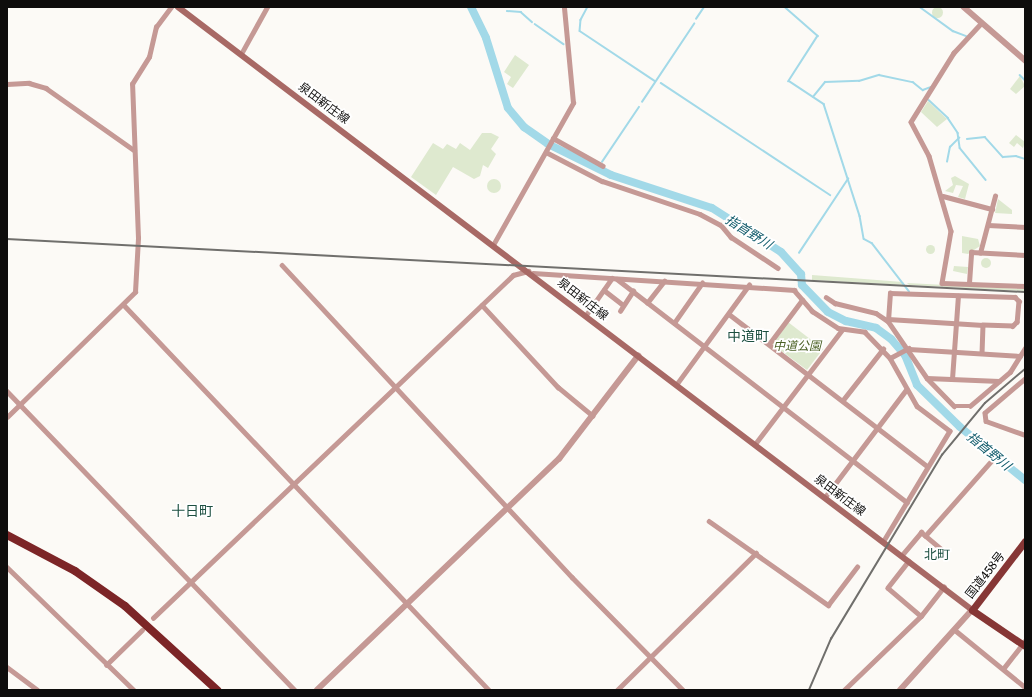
<!DOCTYPE html>
<html>
<head>
<meta charset="utf-8">
<style>
	body { margin:0 }
	#map { position:relative; width:1032px; height:697px; overflow:hidden; background:#fcfaf6; font-family:Literata,"Noto Sans JP",serif }
	div>[style] { position:absolute }
	[style*='--x'] { left:calc(var(--x)*1px); top:calc(var(--y)*1px); width:calc(var(--w)*1px); rotate:calc(var(--a)*1deg) }
	.green>* { inset:0; background:#dee9cf }
	.round { border-radius:50% }
	.stream>* { height:1.5px; margin:-0.75px; padding:0 0.75px; transform-origin:0.75px; border-radius:0.75px; background:#a2d9e8 }
	.river>* { height:8px; margin:-4px; padding:0 4px; transform-origin:4px; border-radius:4px; background:#a2d9e8 }
	.minor>* { height:4.5px; margin:-2.25px; padding:0 2.25px; transform-origin:2.25px; border-radius:2.25px; background:#c59995 }
	.tertiary>* { height:5.5px; margin:-2.75px; padding:0 2.75px; transform-origin:2.75px; border-radius:2.75px; background:#c59995 }
	.secondary>* { height:6px; margin:-3px; padding:0 3px; transform-origin:3px; border-radius:3px; background:#a86965 }
	.trunk>* { height:7px; margin:-3.5px; padding:0 3.5px; transform-origin:3.5px; border-radius:3.5px; background:#863635 }
	.motorway>* { height:8px; margin:-4px; padding:0 4px; transform-origin:4px; border-radius:4px; background:#7c2527 }
	.rail>* { height:1.5px; margin:-0.75px; padding:0 0.75px; transform-origin:0.75px; border-radius:0.75px; background:#706f6c }
	span { translate:-50% -50%; white-space:nowrap; text-align:center; line-height:1.15; -webkit-text-stroke:3.5px #fff; paint-order:stroke }
	.street-label { font-size:12px; color:#0e0d0c }
	.park-label { font-size:12px; color:#4a6024; font-style:italic }
	.water-label { font-size:13px; color:#0f5a6a; font-style:italic }
	.neighbourhood-label { font-size:13px; color:#1d5041 }
	.quarter-label { font-size:14px; color:#1d5041 }
	.frame { position:absolute; inset:0; border:8px solid #0e0d0c; pointer-events:none }
</style>
</head>
<body>
<div id="map">
	<div class="green">
		<i class="round" style="left:931.5px;top:6.5px;width:11px;height:11px"></i>
		<i style="clip-path:polygon(515px 55px,529px 65px,513px 88px,507px 84px,511px 77px,504px 72px)"></i>
		<i style="clip-path:polygon(1020px 76px,1025px 86px,1016px 94px,1010px 89px)"></i>
		<i style="clip-path:polygon(928px 101px,947px 119px,937px 127px,921px 112px)"></i>
		<i style="clip-path:polygon(482px 133px,491px 133px,499px 137px,491px 149px,496px 154px,488px 168px,483px 165px,480px 176px,474px 179px,453px 167px,436px 195px,411px 177px,433px 143px,443px 149px,447px 144px,456px 149px,460px 143px,470px 150px)"></i>
		<i style="clip-path:polygon(1016px 135px,1025px 142px,1023px 148px,1017px 143px,1014px 147px,1009px 143px)"></i>
		<i style="clip-path:polygon(955px 176px,969px 184px,965px 199px,958px 197px,963px 186px,956px 185px,953px 193px,945px 191px,953px 185px,951px 178px)"></i>
		<i class="round" style="left:487px;top:179px;width:14px;height:14px"></i>
		<i style="clip-path:polygon(998px 199px,1012px 210px,1012px 214px,995px 213px)"></i>
		<i style="clip-path:polygon(962px 236px,978px 239px,980px 246px,968px 254px,962px 253px)"></i>
		<i class="round" style="left:925.5px;top:244.5px;width:9px;height:9px"></i>
		<i class="round" style="left:981px;top:258px;width:10px;height:10px"></i>
		<i style="clip-path:polygon(954px 266px,968px 267px,967px 274px,953px 271px)"></i>
		<i style="clip-path:polygon(812px 275px,903px 282px,905px 285px,812px 280px)"></i>
		<i style="clip-path:polygon(907px 283px,1025px 289px,1025px 291px,909px 285px)"></i>
		<i style="clip-path:polygon(788px 322px,823px 349px,807px 370px,772px 344px)"></i>
	</div>
	<div class="stream">
		<i style="--x:588;--y:7;--w:15;--a:118"></i>
		<i style="--x:581;--y:20;--w:11;--a:95"></i>
		<i style="--x:580;--y:31;--w:90;--a:33.7"></i>
		<i style="--x:785;--y:7;--w:44;--a:41.3"></i>
		<i style="--x:818;--y:36;--w:54;--a:122.8"></i>
		<i style="--x:789;--y:81;--w:42;--a:33.3"></i>
		<i style="--x:824;--y:104;--w:118;--a:72.2"></i>
		<i style="--x:860;--y:216;--w:23;--a:80"></i>
		<i style="--x:864;--y:239;--w:9;--a:27"></i>
		<i style="--x:872;--y:243;--w:61;--a:52.4"></i>
		<i style="--x:920;--y:7;--w:41;--a:36"></i>
		<i style="--x:953;--y:31;--w:14;--a:21"></i>
		<i style="--x:507;--y:11;--w:14;--a:4"></i>
		<i style="--x:521;--y:12;--w:15;--a:42"></i>
		<i style="--x:696;--y:19;--w:14;--a:-56"></i>
		<i style="--x:535;--y:24;--w:35;--a:35"></i>
		<i style="--x:1020;--y:75;--w:7;--a:45"></i>
		<i style="--x:661;--y:83;--w:203;--a:33.5"></i>
		<i style="--x:813;--y:97;--w:19;--a:-51"></i>
		<i style="--x:825;--y:82;--w:34;--a:-2"></i>
		<i style="--x:859;--y:81;--w:21;--a:-17"></i>
		<i style="--x:879;--y:75;--w:35;--a:12"></i>
		<i style="--x:913;--y:82;--w:13;--a:39"></i>
		<i style="--x:923;--y:90;--w:9;--a:-21"></i>
		<i style="--x:929;--y:100;--w:26;--a:43"></i>
		<i style="--x:948;--y:118;--w:18;--a:56"></i>
		<i style="--x:958;--y:133;--w:15;--a:82"></i>
		<i style="--x:960;--y:148;--w:41;--a:50.9"></i>
		<i style="--x:642;--y:102;--w:94;--a:-56.3"></i>
		<i style="--x:967;--y:139;--w:18;--a:-6"></i>
		<i style="--x:985;--y:137;--w:27;--a:48"></i>
		<i style="--x:1003;--y:157;--w:13;--a:-4"></i>
		<i style="--x:1016;--y:156;--w:9;--a:18"></i>
		<i style="--x:602;--y:162;--w:66;--a:-56.1"></i>
		<i style="--x:947;--y:162;--w:15;--a:-79"></i>
		<i style="--x:950;--y:147;--w:13;--a:-45"></i>
		<i style="--x:799;--y:253;--w:89;--a:-56.5"></i>
	</div>
	<div class="river">
		<i style="--x:471;--y:7;--w:34;--a:64"></i>
		<i style="--x:486;--y:38;--w:73;--a:72.6"></i>
		<i style="--x:508;--y:108;--w:25;--a:50"></i>
		<i style="--x:524;--y:127;--w:29;--a:35"></i>
		<i style="--x:548;--y:144;--w:70;--a:26.2"></i>
		<i style="--x:611;--y:175;--w:106;--a:18.1"></i>
		<i style="--x:712;--y:208;--w:82;--a:32.5"></i>
		<i style="--x:781;--y:252;--w:30;--a:48"></i>
		<i style="--x:801;--y:274;--w:11;--a:85"></i>
		<i style="--x:802;--y:285;--w:37;--a:46"></i>
		<i style="--x:828;--y:312;--w:20;--a:27"></i>
		<i style="--x:846;--y:321;--w:31;--a:13"></i>
		<i style="--x:876;--y:328;--w:19;--a:36"></i>
		<i style="--x:891;--y:339;--w:21;--a:49"></i>
		<i style="--x:905;--y:355;--w:32;--a:68"></i>
		<i style="--x:917;--y:385;--w:60;--a:44.3"></i>
		<i style="--x:960;--y:427;--w:84;--a:39.2"></i>
	</div>
	<div class="minor">
		<i style="--x:982;--y:23;--w:41;--a:133"></i>
		<i style="--x:954;--y:53;--w:81;--a:121.9"></i>
		<i style="--x:911;--y:122;--w:38;--a:62"></i>
		<i style="--x:929;--y:156;--w:78;--a:73.7"></i>
		<i style="--x:951;--y:231;--w:53;--a:99.8"></i>
		<i style="--x:942;--y:283;--w:83;--a:2.1"></i>
		<i style="--x:241;--y:54;--w:54;--a:-61"></i>
		<i style="--x:7;--y:84;--w:22;--a:-3"></i>
		<i style="--x:29;--y:83;--w:18;--a:16"></i>
		<i style="--x:46;--y:88;--w:108;--a:35.2"></i>
		<i style="--x:553;--y:138;--w:57;--a:29.2"></i>
		<i style="--x:546;--y:152;--w:63;--a:27.4"></i>
		<i style="--x:602;--y:181;--w:103;--a:18.6"></i>
		<i style="--x:700;--y:214;--w:24;--a:28"></i>
		<i style="--x:721;--y:225;--w:16;--a:50"></i>
		<i style="--x:731;--y:237;--w:56;--a:33.4"></i>
		<i style="--x:943;--y:196;--w:51;--a:14.9"></i>
		<i style="--x:988;--y:225;--w:37;--a:3"></i>
		<i style="--x:493;--y:245;--w:163;--a:-60.6"></i>
		<i style="--x:573;--y:103;--w:96;--a:-95.4"></i>
		<i style="--x:980;--y:253;--w:59;--a:-75.3"></i>
		<i style="--x:282;--y:265;--w:426;--a:47.1"></i>
		<i style="--x:572;--y:577;--w:158;--a:45.5"></i>
		<i style="--x:533;--y:273;--w:262;--a:3.7"></i>
		<i style="--x:794;--y:290;--w:28;--a:49"></i>
		<i style="--x:812;--y:311;--w:31;--a:33"></i>
		<i style="--x:838;--y:328;--w:27;--a:8"></i>
		<i style="--x:865;--y:332;--w:36;--a:46"></i>
		<i style="--x:890;--y:358;--w:55;--a:60.6"></i>
		<i style="--x:917;--y:406;--w:41;--a:37.1"></i>
		<i style="--x:950;--y:431;--w:128;--a:121"></i>
		<i style="--x:617;--y:279;--w:366;--a:37.6"></i>
		<i style="--x:969;--y:283;--w:31;--a:-86"></i>
		<i style="--x:971;--y:252;--w:54;--a:3.2"></i>
		<i style="--x:604;--y:290;--w:24;--a:38"></i>
		<i style="--x:826;--y:297;--w:11;--a:34"></i>
		<i style="--x:835;--y:303;--w:42;--a:13.7"></i>
		<i style="--x:876;--y:313;--w:14;--a:34"></i>
		<i style="--x:888;--y:321;--w:69;--a:55.6"></i>
		<i style="--x:927;--y:378;--w:39;--a:46"></i>
		<i style="--x:954;--y:406;--w:16;--a:0"></i>
		<i style="--x:970;--y:406;--w:52;--a:-40.4"></i>
		<i style="--x:1010;--y:372;--w:28;--a:-58"></i>
		<i style="--x:647;--y:303;--w:28;--a:-52"></i>
		<i style="--x:124;--y:305;--w:531;--a:46.53"></i>
		<i style="--x:482;--y:305;--w:112;--a:47.2"></i>
		<i style="--x:558;--y:387;--w:45;--a:39.6"></i>
		<i style="--x:620;--y:311;--w:24;--a:-57"></i>
		<i style="--x:729;--y:314;--w:250;--a:37.5"></i>
		<i style="--x:586;--y:315;--w:45;--a:-54.9"></i>
		<i style="--x:888;--y:319;--w:95;--a:3.6"></i>
		<i style="--x:983;--y:325;--w:28;--a:92"></i>
		<i style="--x:888;--y:321;--w:28;--a:-86"></i>
		<i style="--x:890;--y:293;--w:125;--a:1.8"></i>
		<i style="--x:1015;--y:297;--w:6;--a:45"></i>
		<i style="--x:1019;--y:301;--w:21;--a:95"></i>
		<i style="--x:1017;--y:322;--w:6;--a:135"></i>
		<i style="--x:1013;--y:326;--w:30;--a:-178"></i>
		<i style="--x:674;--y:323;--w:49;--a:-55"></i>
		<i style="--x:769;--y:344;--w:55;--a:-53.1"></i>
		<i style="--x:909;--y:349;--w:111;--a:3.6"></i>
		<i style="--x:890;--y:358;--w:21;--a:-28"></i>
		<i style="--x:927;--y:378;--w:72;--a:2.4"></i>
		<i style="--x:952;--y:379;--w:83;--a:-85.9"></i>
		<i style="--x:1025;--y:379;--w:52;--a:139.6"></i>
		<i style="--x:985;--y:413;--w:8;--a:83"></i>
		<i style="--x:986;--y:421;--w:41;--a:19.7"></i>
		<i style="--x:676;--y:385;--w:124;--a:-53.9"></i>
		<i style="--x:7;--y:391;--w:415;--a:46.1"></i>
		<i style="--x:843;--y:400;--w:65;--a:-51.9"></i>
		<i style="--x:7;--y:417;--w:179;--a:-44.3"></i>
		<i style="--x:135;--y:292;--w:54;--a:-86.8"></i>
		<i style="--x:138;--y:238;--w:154;--a:-92.2"></i>
		<i style="--x:132;--y:84;--w:32;--a:-58"></i>
		<i style="--x:149;--y:57;--w:31;--a:-77"></i>
		<i style="--x:156;--y:27;--w:25;--a:-53"></i>
		<i style="--x:755;--y:444;--w:143;--a:-52.7"></i>
		<i style="--x:825;--y:497;--w:134;--a:-52.9"></i>
		<i style="--x:709;--y:521;--w:146;--a:35.2"></i>
		<i style="--x:828;--y:605;--w:48;--a:-52.7"></i>
		<i style="--x:925;--y:536;--w:101;--a:-48.6"></i>
		<i style="--x:902;--y:555;--w:30;--a:-50"></i>
		<i style="--x:921;--y:532;--w:31;--a:40"></i>
		<i style="--x:909;--y:561;--w:34;--a:128"></i>
		<i style="--x:888;--y:588;--w:43;--a:40.3"></i>
		<i style="--x:7;--y:567;--w:177;--a:44.1"></i>
		<i style="--x:153;--y:618;--w:497;--a:-43.6"></i>
		<i style="--x:513;--y:275;--w:16;--a:-15"></i>
		<i style="--x:955;--y:630;--w:90;--a:39.2"></i>
		<i style="--x:106;--y:665;--w:50;--a:-44.2"></i>
		<i style="--x:7;--y:667;--w:38;--a:37"></i>
		<i style="--x:1003;--y:669;--w:36;--a:-52"></i>
		<i style="--x:617;--y:690;--w:195;--a:-44.6"></i>
		<i style="--x:844;--y:690;--w:107;--a:-43.9"></i>
		<i style="--x:921;--y:616;--w:37;--a:-52"></i>
	</div>
	<div class="tertiary">
		<i style="--x:964;--y:7;--w:81;--a:41"></i>
		<i style="--x:317;--y:690;--w:335;--a:-43.7"></i>
		<i style="--x:559;--y:459;--w:130;--a:-52.5"></i>
		<i style="--x:900;--y:690;--w:108;--a:-48"></i>
	</div>
	<div class="secondary">
		<i style="--x:178;--y:7;--w:997;--a:37.21"></i>
	</div>
	<div class="trunk">
		<i style="--x:1025;--y:541;--w:87;--a:127.5"></i>
		<i style="--x:972;--y:610;--w:64;--a:34.2"></i>
	</div>
	<div class="motorway">
		<i style="--x:7;--y:535;--w:77;--a:27.9"></i>
		<i style="--x:75;--y:571;--w:61;--a:35"></i>
		<i style="--x:125;--y:606;--w:125;--a:42.4"></i>
	</div>
	<div class="rail">
		<i style="--x:7;--y:239;--w:1019;--a:2.98"></i>
		<i style="--x:809;--y:690;--w:56;--a:-66.7"></i>
		<i style="--x:831;--y:639;--w:215;--a:-58.9"></i>
		<i style="--x:942;--y:455;--w:67;--a:-50.4"></i>
		<i style="--x:985;--y:403;--w:52;--a:-40.4"></i>
	</div>
	<div class="street-label">
		<span style="left:324px;top:103px;rotate:37deg">泉田新庄線</span>
		<span style="left:583px;top:299px;rotate:38deg">泉田新庄線</span>
		<span style="left:840px;top:495px;rotate:37deg">泉田新庄線</span>
		<span style="left:985px;top:575px;rotate:-52deg">国道458号</span>
	</div>
	<div class="park-label">
		<span style="left:797px;top:346px">中道公園</span>
	</div>
	<div class="water-label">
		<span style="left:749px;top:232px;rotate:32deg">指首野川</span>
		<span style="left:989px;top:451px;rotate:39deg">指首野川</span>
	</div>
	<div class="neighbourhood-label">
		<span style="left:937px;top:554px">北町</span>
	</div>
	<div class="quarter-label">
		<span style="left:748px;top:335px">中道町</span>
		<span style="left:192px;top:510px">十日町</span>
	</div>
	<div class="frame"></div>
</div>
</body>
</html>
